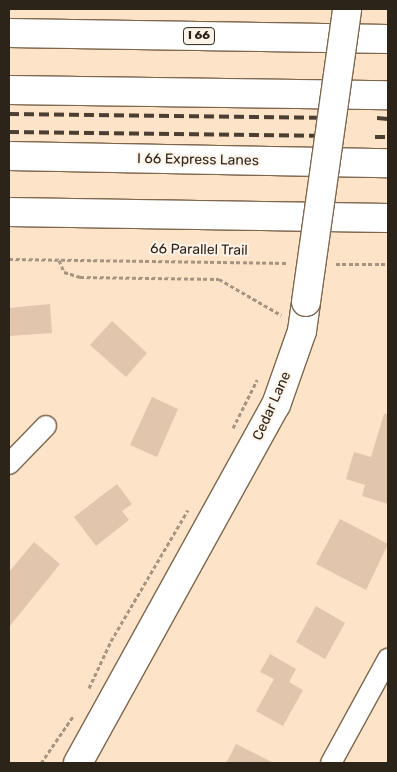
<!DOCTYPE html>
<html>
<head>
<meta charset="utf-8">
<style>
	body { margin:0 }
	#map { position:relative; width:397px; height:772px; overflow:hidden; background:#fde3c8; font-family:Rubik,sans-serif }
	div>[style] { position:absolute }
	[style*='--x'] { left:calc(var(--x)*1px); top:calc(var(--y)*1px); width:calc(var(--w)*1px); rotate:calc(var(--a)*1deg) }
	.building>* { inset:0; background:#e2c5ad }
	.path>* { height:3px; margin-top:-1.5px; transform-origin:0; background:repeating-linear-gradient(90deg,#a79480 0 4px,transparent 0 6.5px) }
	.roads { filter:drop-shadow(1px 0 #7d674e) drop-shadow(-1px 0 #7d674e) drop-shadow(0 1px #7d674e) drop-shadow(0 -1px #7d674e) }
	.street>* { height:20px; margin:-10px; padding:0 10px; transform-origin:10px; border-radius:10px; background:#fff }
	.secondary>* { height:28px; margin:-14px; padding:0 14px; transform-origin:14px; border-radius:14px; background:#fff }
	.highway>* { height:28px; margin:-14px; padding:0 14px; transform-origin:14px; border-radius:14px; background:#fff }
	.rail>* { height:4px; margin-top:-2px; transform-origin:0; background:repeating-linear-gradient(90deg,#4b3f32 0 10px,transparent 0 15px) }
	.bridges { filter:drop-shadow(1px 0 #7d674e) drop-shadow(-1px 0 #7d674e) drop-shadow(0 1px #7d674e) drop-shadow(0 -1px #7d674e) }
	.secondary-bridge>* { height:28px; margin:-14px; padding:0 14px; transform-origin:14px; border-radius:14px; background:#fff }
	span { translate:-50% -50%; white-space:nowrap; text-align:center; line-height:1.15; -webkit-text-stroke:4px #fef3e8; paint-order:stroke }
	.shield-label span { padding:1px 4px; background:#fef3e8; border:1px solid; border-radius:4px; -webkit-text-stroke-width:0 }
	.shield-label { font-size:12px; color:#2d2419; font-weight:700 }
	.street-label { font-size:14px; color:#2d2419 }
	.frame { position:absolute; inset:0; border:10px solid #2d2419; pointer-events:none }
</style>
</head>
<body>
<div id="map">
	<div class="building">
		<i style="clip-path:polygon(50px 304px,52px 333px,9px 336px,9px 308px)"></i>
		<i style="clip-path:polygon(112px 321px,147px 353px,126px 377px,90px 345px)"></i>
		<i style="clip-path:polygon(152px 397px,178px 409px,157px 457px,130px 445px)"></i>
		<i style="clip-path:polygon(384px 414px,388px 414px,388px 504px,362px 496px,365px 485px,346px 479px,354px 452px,371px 457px)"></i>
		<i style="clip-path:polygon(117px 484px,132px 504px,122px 511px,129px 520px,96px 546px,74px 517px)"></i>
		<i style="clip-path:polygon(340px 519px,388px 544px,366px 590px,316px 564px)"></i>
		<i style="clip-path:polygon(34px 542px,60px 564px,9px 627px,9px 572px)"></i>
		<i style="clip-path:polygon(316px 606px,345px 623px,325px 659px,296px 642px)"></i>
		<i style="clip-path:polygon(270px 654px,296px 669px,289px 682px,303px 690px,283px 726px,256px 711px,274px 679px,260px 672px)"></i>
		<i style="clip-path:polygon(236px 744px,274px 763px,226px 763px)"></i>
	</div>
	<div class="path">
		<i style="--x:9;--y:259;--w:279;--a:0.8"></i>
		<i style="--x:59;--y:260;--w:13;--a:67"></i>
		<i style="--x:64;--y:272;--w:17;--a:17"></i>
		<i style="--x:80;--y:277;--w:139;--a:0.8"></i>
		<i style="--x:219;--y:279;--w:72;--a:30.1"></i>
		<i style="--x:336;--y:264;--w:52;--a:0"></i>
		<i style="--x:233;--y:428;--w:54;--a:-63.4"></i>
		<i style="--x:89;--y:688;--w:52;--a:-64.9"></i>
		<i style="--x:111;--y:641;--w:152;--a:-59.6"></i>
		<i style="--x:41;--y:763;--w:58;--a:-55.5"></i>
	</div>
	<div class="roads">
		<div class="street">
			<i style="--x:9;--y:464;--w:53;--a:-45.8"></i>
			<i style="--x:331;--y:763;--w:119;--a:-61.3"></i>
		</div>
		<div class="secondary">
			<i style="--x:78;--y:763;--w:409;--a:-61.1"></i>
			<i style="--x:276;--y:405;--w:78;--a:-70.6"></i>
			<i style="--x:302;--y:331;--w:29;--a:-82"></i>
		</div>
		<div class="highway">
			<i style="--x:9;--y:33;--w:379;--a:0.9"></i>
			<i style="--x:9;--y:90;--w:379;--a:0.8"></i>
			<i style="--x:9;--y:156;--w:379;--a:1.1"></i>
			<i style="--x:9;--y:212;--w:379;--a:0.9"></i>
		</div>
	</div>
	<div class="rail">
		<i style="--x:9;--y:114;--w:332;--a:0.7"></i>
		<i style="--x:377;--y:118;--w:11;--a:5"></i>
		<i style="--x:9;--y:132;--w:328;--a:0.7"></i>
		<i style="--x:375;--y:137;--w:13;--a:0"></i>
	</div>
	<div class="bridges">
		<div class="secondary-bridge">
			<i style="--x:306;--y:302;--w:296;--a:-82"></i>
		</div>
	</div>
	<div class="shield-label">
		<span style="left:199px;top:36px">I 66</span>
	</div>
	<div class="street-label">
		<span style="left:198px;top:160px;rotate:1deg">I 66 Express Lanes</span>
		<span style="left:199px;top:250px;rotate:1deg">66 Parallel Trail</span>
		<span style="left:272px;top:406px;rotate:-66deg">Cedar Lane</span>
	</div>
	<div class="frame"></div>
</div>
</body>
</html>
